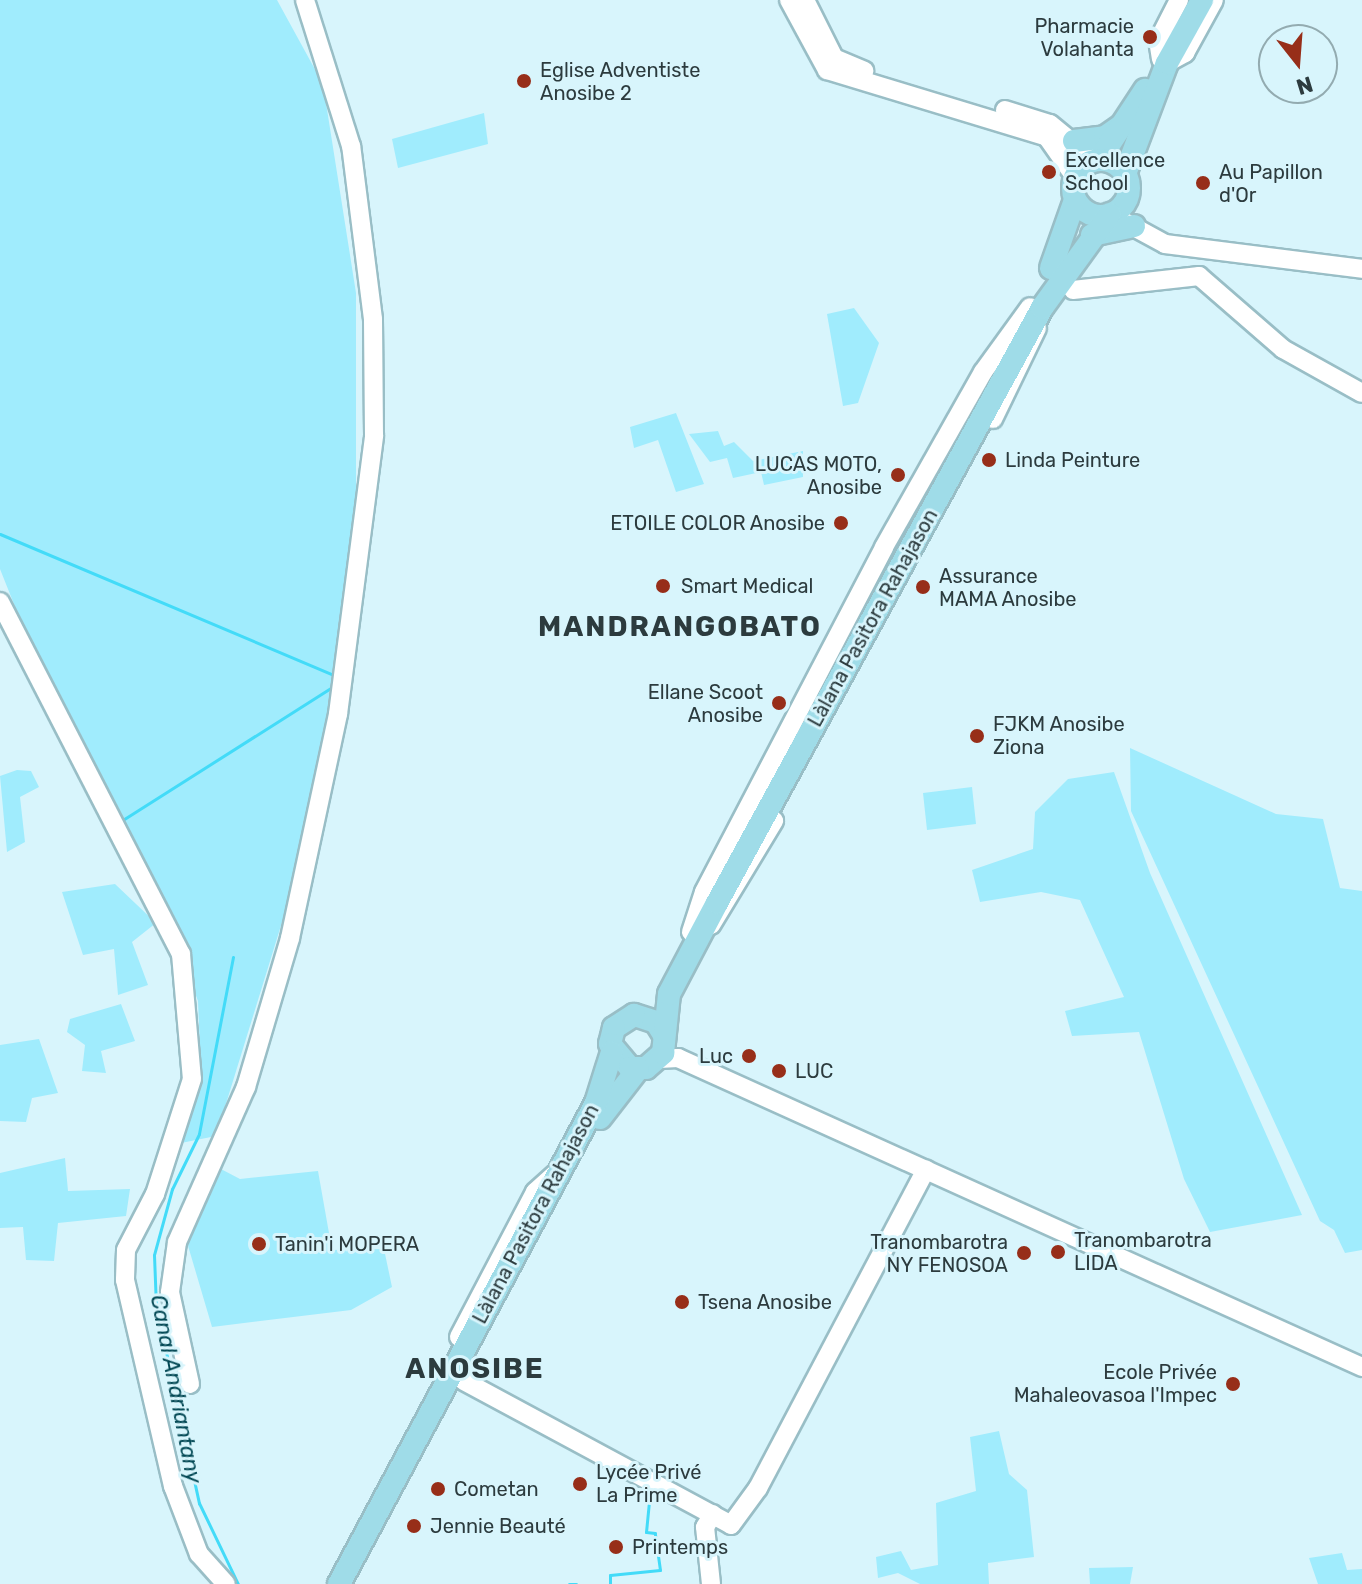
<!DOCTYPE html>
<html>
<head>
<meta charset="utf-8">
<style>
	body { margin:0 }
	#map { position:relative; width:1362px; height:1584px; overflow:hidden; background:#d8f5fc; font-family:Rubik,sans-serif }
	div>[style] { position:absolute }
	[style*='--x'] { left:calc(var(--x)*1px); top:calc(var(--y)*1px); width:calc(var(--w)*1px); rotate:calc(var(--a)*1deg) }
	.green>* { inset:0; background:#a0ecfd }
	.stream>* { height:3px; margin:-1.5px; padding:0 1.5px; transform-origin:1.5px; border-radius:1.5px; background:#43dbf8 }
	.roads { filter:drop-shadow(2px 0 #99bec6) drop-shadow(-2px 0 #99bec6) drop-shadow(0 2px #99bec6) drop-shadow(0 -2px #99bec6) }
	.minor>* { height:18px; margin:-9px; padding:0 9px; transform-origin:9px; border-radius:9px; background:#fff }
	.major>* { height:22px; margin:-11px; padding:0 11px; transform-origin:11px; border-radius:11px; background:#9fdce8 }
	.major>.ring { margin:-11px; padding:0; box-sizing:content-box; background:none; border:22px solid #9fdce8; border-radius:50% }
	.dots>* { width:22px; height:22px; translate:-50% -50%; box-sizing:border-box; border:4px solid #d8f5fc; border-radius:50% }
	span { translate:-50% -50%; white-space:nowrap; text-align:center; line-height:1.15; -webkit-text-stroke:6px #d8f5fc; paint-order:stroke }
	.poi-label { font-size:20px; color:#2c3b3e }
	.right { translate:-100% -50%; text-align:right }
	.left { translate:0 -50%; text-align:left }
	.street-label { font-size:20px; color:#2c3b3e }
	.water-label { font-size:22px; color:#014753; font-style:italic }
	.district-label { font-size:28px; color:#2c3b3e; font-weight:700; letter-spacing:2px }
	.north { position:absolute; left:1258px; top:24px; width:80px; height:80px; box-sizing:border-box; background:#d8f5fc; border:2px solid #93abb0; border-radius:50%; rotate:163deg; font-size:22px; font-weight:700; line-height:32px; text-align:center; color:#2c3b3e }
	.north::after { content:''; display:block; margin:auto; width:28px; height:36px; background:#972e19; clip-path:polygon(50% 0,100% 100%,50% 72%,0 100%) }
</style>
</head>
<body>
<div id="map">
	<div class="green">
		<i style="clip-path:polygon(0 0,277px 0,323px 84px,356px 293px,356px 536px,343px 679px,283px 919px,216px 1136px,176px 1144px,200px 1049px,198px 1001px,161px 904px,90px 795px,0 569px)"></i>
		<i style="clip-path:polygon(484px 113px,488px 144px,398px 168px,392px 139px)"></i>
		<i style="clip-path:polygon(854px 308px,879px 343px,858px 403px,843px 406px,827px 314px)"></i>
		<i style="clip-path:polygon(676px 413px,704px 484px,676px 492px,658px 440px,634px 448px,630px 427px)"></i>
		<i style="clip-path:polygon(718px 431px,724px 446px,734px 442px,753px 461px,803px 451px,803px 477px,764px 485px,761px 472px,733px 478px,727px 458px,710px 462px,689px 434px)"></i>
		<i style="clip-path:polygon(1130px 748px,1276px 814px,1323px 819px,1340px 888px,1362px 891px,1362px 1250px,1345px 1253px,1334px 1230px,1320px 1221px,1131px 811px)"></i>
		<i style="clip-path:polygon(17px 770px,31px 771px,39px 787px,20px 797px,25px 842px,7px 852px,0 776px)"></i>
		<i style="clip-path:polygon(1114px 772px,1150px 873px,1302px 1215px,1210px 1232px,1184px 1179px,1139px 1032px,1072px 1036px,1065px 1011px,1124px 997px,1080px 900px,1041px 892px,980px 902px,972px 870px,1033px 849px,1035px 812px,1068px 779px)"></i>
		<i style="clip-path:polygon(972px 787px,976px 824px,927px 830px,923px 793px)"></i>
		<i style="clip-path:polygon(115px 884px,156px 923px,132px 942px,148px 985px,118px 995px,114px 949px,83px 955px,62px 892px)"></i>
		<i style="clip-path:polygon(121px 1004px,135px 1041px,101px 1051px,106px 1073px,82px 1071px,85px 1045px,67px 1032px,70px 1019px)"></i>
		<i style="clip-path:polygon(39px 1039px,58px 1093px,32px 1098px,26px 1122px,0 1121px,0 1045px)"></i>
		<i style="clip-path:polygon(65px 1158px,68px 1191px,130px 1189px,126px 1216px,58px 1223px,54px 1261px,26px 1260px,23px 1227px,0 1228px,0 1173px)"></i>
		<i style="clip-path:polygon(219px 1168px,240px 1179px,318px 1171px,332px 1250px,384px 1249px,392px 1287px,351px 1310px,212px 1327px,186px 1239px)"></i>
		<i style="clip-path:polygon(999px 1431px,1009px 1474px,1027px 1490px,1034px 1557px,988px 1563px,989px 1584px,920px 1584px,898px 1573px,878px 1578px,876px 1557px,901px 1551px,911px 1570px,938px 1565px,936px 1503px,976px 1491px,970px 1437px)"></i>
		<i style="clip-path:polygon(1342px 1553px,1347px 1570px,1362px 1569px,1362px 1584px,1318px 1584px,1309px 1558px)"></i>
		<i style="clip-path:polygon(1133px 1567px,1130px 1584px,1090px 1584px,1089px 1568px)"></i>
	</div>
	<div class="stream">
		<i style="--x:0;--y:534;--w:365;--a:22.9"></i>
		<i style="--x:121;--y:821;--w:252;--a:-32.4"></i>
		<i style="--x:233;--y:957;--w:180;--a:100.9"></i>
		<i style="--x:199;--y:1134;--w:61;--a:116.1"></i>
		<i style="--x:172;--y:1189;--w:68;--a:105.3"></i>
		<i style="--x:154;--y:1255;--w:51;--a:87.8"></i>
		<i style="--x:156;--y:1306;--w:202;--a:77.7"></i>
		<i style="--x:199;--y:1503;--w:90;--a:64.3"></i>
		<i style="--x:569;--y:1584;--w:7;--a:0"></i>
		<i style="--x:610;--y:1584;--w:9;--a:-90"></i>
		<i style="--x:610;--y:1575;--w:50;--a:-5.7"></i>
		<i style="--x:660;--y:1570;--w:37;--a:-98"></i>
		<i style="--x:655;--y:1533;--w:9;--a:-174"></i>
		<i style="--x:646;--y:1532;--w:41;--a:-84.4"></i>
	</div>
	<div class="roads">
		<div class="minor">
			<i style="--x:789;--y:0;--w:80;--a:61.5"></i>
			<i style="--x:827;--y:70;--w:230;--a:16.9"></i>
			<i style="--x:1047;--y:137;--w:49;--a:55"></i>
			<i style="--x:805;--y:0;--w:65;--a:63.4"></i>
			<i style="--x:834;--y:58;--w:33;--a:23"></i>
			<i style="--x:1161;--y:59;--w:18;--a:-99"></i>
			<i style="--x:1158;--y:41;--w:46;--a:-62.9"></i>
			<i style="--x:1167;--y:63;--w:21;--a:-29"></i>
			<i style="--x:1185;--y:53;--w:60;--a:-61.3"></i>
			<i style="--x:1005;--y:110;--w:47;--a:17.3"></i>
			<i style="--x:1050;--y:124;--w:57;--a:39.3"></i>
			<i style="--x:1121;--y:220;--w:50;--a:28.6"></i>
			<i style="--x:1165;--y:244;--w:199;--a:7.2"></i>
			<i style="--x:1073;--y:290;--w:127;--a:-6.3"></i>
			<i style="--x:1199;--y:276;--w:111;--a:41"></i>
			<i style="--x:1283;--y:349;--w:90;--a:29.1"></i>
			<i style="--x:993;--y:419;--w:101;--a:-64.2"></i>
			<i style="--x:0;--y:602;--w:396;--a:62.8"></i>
			<i style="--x:181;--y:954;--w:125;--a:85"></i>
			<i style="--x:192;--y:1079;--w:121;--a:107.8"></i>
			<i style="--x:155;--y:1194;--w:63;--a:117.4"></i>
			<i style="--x:126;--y:1250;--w:30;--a:92"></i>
			<i style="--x:125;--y:1280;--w:212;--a:76.9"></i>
			<i style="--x:173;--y:1486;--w:73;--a:69.1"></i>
			<i style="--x:199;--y:1554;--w:40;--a:48"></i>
			<i style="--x:711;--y:925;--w:122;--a:-58.8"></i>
			<i style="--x:691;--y:932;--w:42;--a:-72"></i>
			<i style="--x:704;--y:892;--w:389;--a:-62.4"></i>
			<i style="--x:884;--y:547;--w:201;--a:-60.5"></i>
			<i style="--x:983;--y:372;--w:80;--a:-54.1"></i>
			<i style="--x:659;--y:1059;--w:19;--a:-3"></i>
			<i style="--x:678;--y:1058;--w:751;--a:24.31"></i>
			<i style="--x:459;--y:1337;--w:164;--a:-62.3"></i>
			<i style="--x:535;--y:1192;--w:27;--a:-42"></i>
			<i style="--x:464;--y:1381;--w:303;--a:28.3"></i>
			<i style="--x:731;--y:1525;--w:46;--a:-53.9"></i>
			<i style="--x:758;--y:1488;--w:360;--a:-62.2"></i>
			<i style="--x:190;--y:1384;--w:94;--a:-102.3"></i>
			<i style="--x:170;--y:1292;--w:50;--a:-82"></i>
			<i style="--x:177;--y:1242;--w:170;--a:-66"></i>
			<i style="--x:246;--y:1087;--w:155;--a:-73.5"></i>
			<i style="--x:290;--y:938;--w:229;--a:-77.9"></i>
			<i style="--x:338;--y:714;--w:281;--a:-82.6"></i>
			<i style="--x:374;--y:435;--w:116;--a:-90.5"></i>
			<i style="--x:373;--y:319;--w:174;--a:-97.2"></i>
			<i style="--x:351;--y:146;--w:153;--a:-107.5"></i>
			<i style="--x:711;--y:1584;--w:57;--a:-96"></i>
			<i style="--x:705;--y:1527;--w:15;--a:-58"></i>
		</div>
		<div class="major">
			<i style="--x:1074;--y:141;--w:31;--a:-7"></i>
			<i style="--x:1105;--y:137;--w:21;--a:-35"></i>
			<i style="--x:1099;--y:160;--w:84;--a:-56.7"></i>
			<i class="ring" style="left:1073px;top:160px;width:34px;height:34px"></i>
			<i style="--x:1125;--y:174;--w:119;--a:-69.3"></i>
			<i style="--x:1167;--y:63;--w:72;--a:-60.9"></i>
			<i style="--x:1092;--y:235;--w:43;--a:-12.1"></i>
			<i style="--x:1051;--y:268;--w:72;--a:-70.6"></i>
			<i style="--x:664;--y:1035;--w:15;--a:-122"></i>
			<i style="--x:656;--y:1022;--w:23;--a:-162"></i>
			<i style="--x:634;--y:1015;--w:24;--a:147"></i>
			<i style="--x:614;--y:1028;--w:16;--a:104"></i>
			<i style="--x:610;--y:1044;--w:31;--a:50"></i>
			<i style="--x:630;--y:1068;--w:16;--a:0"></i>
			<i style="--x:646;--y:1068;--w:23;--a:-41"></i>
			<i style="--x:663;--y:1053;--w:59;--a:-84.2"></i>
			<i style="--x:669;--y:994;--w:103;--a:-62.2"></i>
			<i style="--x:717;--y:903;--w:678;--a:-61.36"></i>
			<i style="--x:1042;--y:308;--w:116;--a:-54.1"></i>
			<i style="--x:600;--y:1118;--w:62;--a:-52.2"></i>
			<i style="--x:339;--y:1584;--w:545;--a:-61.88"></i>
			<i style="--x:596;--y:1103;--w:53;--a:-72.6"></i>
		</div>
	</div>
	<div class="dots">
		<i style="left:1150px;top:37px;background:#972e19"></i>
		<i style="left:524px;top:81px;background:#972e19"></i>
		<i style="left:1049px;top:172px;background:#972e19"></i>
		<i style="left:1203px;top:183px;background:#972e19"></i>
		<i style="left:989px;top:460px;background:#972e19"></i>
		<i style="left:898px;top:475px;background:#972e19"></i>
		<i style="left:841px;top:523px;background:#972e19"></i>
		<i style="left:663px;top:586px;background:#972e19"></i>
		<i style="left:923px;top:587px;background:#972e19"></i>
		<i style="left:779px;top:703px;background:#972e19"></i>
		<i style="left:977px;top:736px;background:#972e19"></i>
		<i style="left:749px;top:1056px;background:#972e19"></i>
		<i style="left:779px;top:1071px;background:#972e19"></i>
		<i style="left:259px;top:1244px;background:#972e19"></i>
		<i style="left:1058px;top:1252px;background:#972e19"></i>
		<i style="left:1024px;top:1253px;background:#972e19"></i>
		<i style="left:682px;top:1302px;background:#972e19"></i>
		<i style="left:1233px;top:1384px;background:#972e19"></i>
		<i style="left:580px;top:1484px;background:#972e19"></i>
		<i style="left:438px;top:1489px;background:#972e19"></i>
		<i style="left:414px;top:1526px;background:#972e19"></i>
		<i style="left:616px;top:1547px;background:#972e19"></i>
	</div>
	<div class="poi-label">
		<span class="right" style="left:1134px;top:38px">Pharmacie<br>Volahanta</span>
		<span class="left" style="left:540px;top:82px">Eglise Adventiste<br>Anosibe 2</span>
		<span class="left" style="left:1065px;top:172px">Excellence<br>School</span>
		<span class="left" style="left:1219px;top:184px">Au Papillon<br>d'Or</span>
		<span class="left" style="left:1005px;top:460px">Linda Peinture</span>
		<span class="right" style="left:882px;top:476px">LUCAS MOTO,<br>Anosibe</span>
		<span class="right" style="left:825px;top:523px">ETOILE COLOR Anosibe</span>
		<span class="left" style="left:939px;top:588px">Assurance<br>MAMA Anosibe</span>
		<span class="left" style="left:681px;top:586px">Smart Medical</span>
		<span class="right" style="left:763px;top:704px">Ellane Scoot<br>Anosibe</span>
		<span class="left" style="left:993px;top:736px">FJKM Anosibe<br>Ziona</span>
		<span class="right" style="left:733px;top:1056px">Luc</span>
		<span class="left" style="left:795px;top:1071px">LUC</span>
		<span class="left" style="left:1074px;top:1252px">Tranombarotra<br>LIDA</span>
		<span class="right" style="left:1008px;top:1254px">Tranombarotra<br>NY FENOSOA</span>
		<span class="left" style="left:275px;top:1244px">Tanin'i MOPERA</span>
		<span class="left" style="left:698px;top:1302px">Tsena Anosibe</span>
		<span class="right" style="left:1217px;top:1384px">Ecole Privée<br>Mahaleovasoa l'Impec</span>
		<span class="left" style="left:596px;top:1484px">Lycée Privé<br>La Prime</span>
		<span class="left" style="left:454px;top:1489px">Cometan</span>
		<span class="left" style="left:430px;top:1526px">Jennie Beauté</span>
		<span class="left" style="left:632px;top:1547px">Printemps</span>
	</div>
	<div class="street-label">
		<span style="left:873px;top:618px;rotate:-61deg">Làlana Pasitora Rahajason</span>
		<span style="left:536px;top:1214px;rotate:-62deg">Làlana Pasitora Rahajason</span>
	</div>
	<div class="water-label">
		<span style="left:176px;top:1389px;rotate:79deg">Canal Andriantany</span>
	</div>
	<div class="district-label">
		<span style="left:680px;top:627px">MANDRANGOBATO</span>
		<span style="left:475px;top:1369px">ANOSIBE</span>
	</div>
	<div class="north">N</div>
</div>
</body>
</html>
